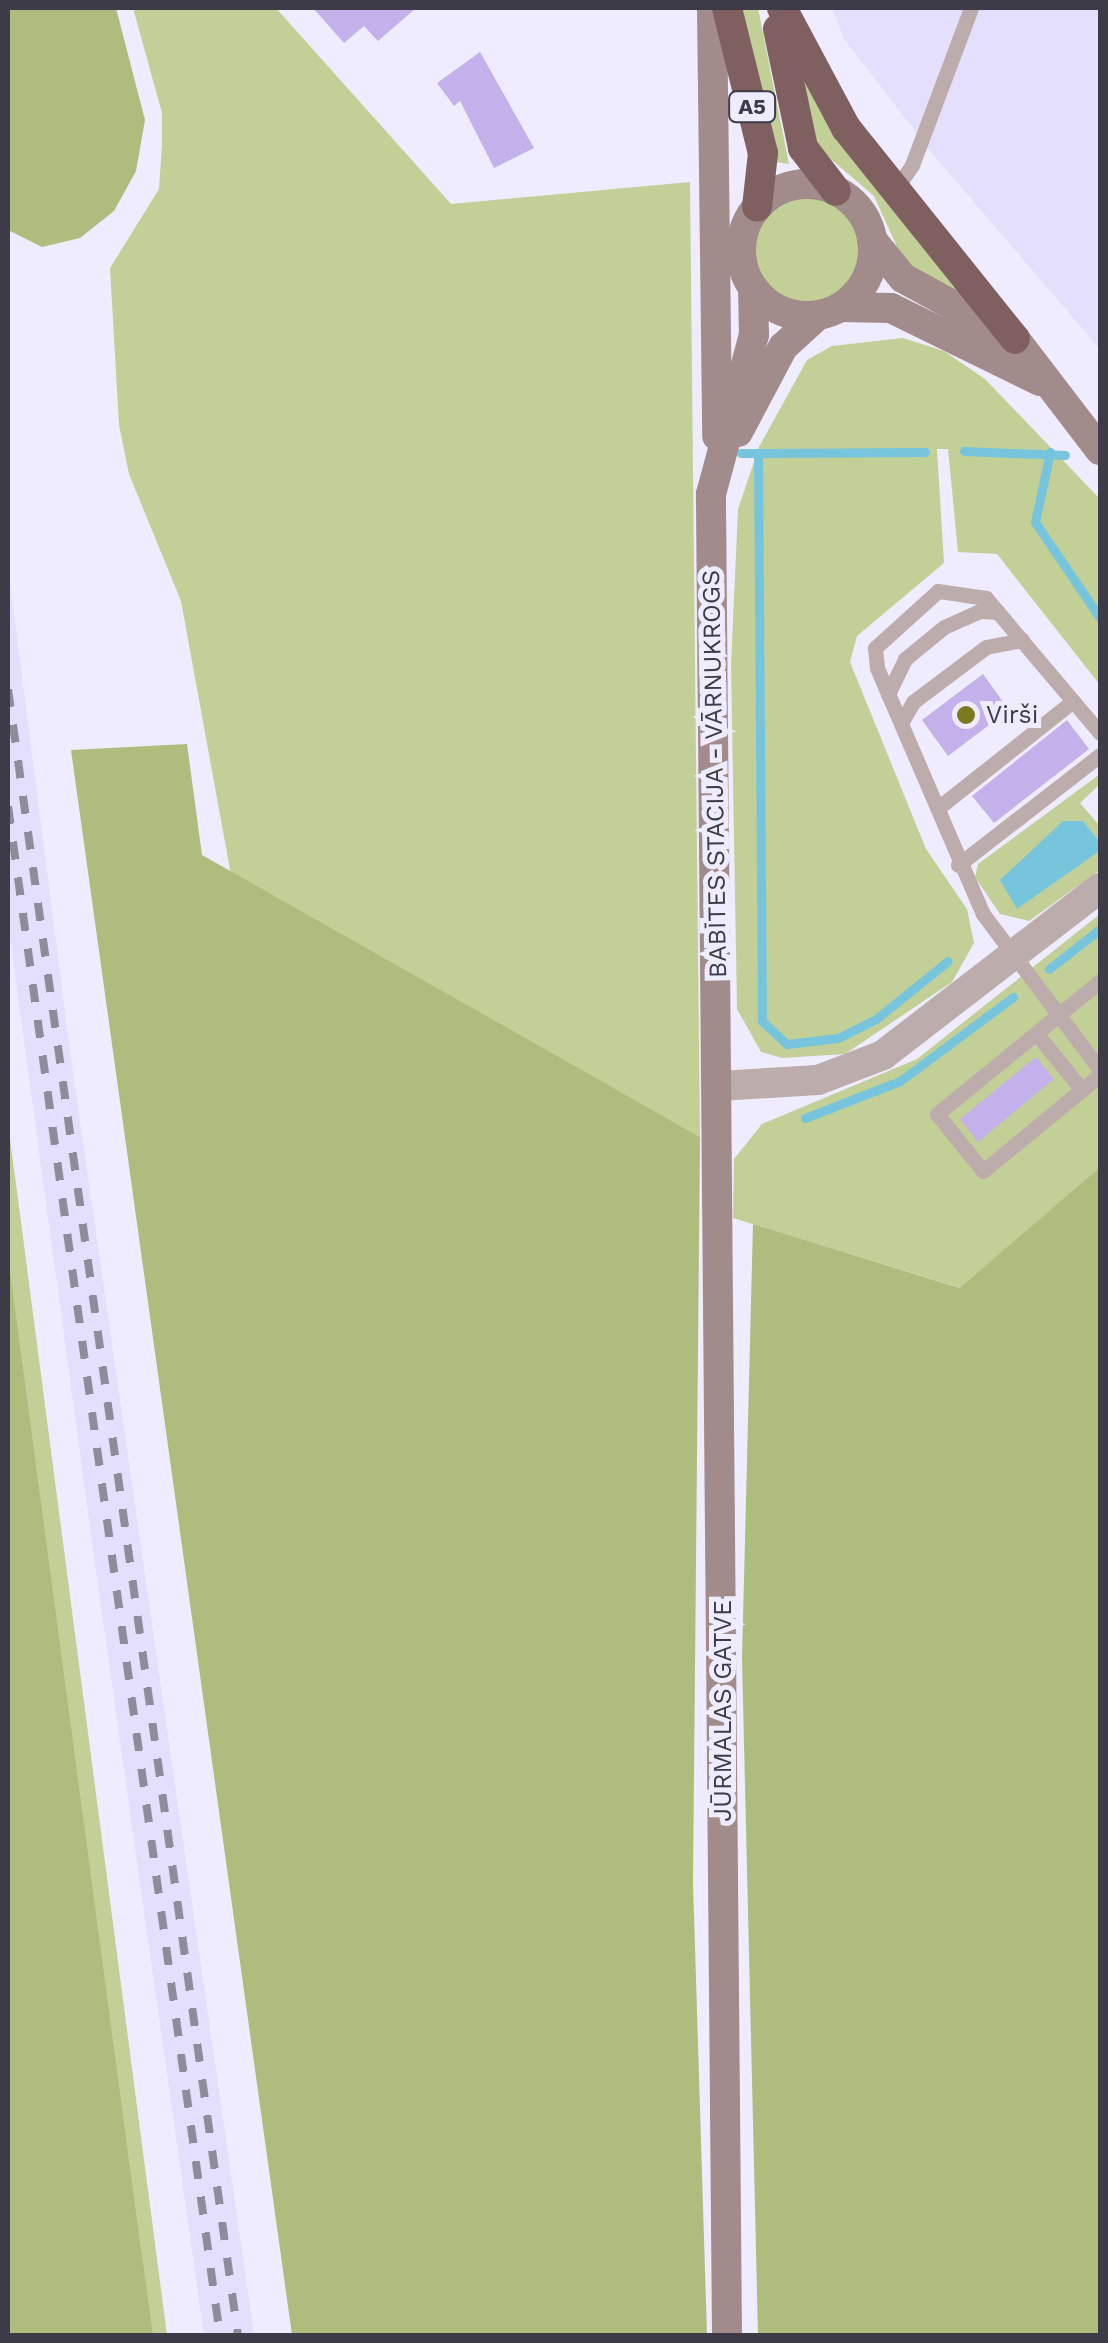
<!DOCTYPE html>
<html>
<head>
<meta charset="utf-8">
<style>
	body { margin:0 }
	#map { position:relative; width:1108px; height:2343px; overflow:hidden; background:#efecff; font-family:"Work Sans",sans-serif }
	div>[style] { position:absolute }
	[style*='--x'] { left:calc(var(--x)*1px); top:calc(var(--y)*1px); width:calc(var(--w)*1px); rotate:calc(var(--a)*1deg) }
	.built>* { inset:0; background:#e3dffd }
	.green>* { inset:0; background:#c2d097 }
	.round { border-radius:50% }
	.forest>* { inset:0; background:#aebc7e }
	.water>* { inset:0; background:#76c5dd }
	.stream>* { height:9px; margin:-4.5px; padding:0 4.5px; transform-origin:4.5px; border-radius:4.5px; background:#76c5dd }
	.building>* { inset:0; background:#c4b0eb }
	.lane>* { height:15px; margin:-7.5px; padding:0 7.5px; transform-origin:7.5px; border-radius:7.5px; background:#bcacac }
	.street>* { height:30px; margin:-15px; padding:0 15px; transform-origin:15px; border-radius:15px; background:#bcacac }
	.secondary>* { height:30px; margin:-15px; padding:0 15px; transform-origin:15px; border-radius:15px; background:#a28b8b }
	.secondary>.ring { margin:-15px; padding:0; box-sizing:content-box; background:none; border:30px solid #a28b8b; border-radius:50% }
	.highway>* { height:30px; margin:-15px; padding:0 15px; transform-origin:15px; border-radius:15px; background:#7f5f60 }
	.rail>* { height:8px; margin-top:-4px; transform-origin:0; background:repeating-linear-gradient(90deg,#8e8c9b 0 18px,transparent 0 36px) }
	.dots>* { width:28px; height:28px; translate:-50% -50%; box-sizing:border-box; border:5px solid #efecff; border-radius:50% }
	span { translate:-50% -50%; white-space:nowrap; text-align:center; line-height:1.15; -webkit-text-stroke:10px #efecff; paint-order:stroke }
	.shield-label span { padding:2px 8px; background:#efecff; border:2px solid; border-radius:8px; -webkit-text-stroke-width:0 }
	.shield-label { font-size:22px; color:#3c3b47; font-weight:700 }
	.poi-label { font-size:25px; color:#3c3b47 }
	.left { translate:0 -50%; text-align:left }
	.street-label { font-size:25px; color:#3c3b47 }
	.frame { position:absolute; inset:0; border:10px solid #3c3b47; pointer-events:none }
</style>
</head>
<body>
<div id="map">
	<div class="built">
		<i style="clip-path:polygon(832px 8px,1100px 8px,1100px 349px,936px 158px,844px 39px)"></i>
		<i style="clip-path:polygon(8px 567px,71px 1059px,254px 2335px,204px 2335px,99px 1593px,8px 923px)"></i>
	</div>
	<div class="green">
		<i style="clip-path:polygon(133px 8px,276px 8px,451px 204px,690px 182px,700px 1137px,231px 875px,181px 601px,129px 474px,119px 425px,110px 268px,159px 189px,162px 145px,162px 113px)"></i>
		<i style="clip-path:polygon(740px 8px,758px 8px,789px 164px,776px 162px)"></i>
		<i style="clip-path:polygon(804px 80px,837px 133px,980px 307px,908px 271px,874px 196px,813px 144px)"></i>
		<i class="round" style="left:750px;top:194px;width:112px;height:112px"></i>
		<i style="clip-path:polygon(903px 338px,944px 351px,985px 379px,1100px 499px,1100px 685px,997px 554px,958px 552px,948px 449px,937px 449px,944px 563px,857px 636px,850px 662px,926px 849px,967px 909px,974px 943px,952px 982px,845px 1054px,782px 1058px,761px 1052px,737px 1009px,731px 665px,738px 509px,759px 447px,807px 360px,832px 346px)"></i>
		<i style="clip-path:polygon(1100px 774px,1100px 784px,1080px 803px,1100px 826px,1100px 842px,1083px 821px,1098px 853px,1100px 844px,1100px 870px,1029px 921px,1000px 914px,975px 877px,978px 864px)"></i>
		<i style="clip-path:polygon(1100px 914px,1100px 1167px,961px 1288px,733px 1218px,734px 1159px,762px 1124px,917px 1059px)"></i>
		<i style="clip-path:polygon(8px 1123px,167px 2335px,8px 2335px)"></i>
	</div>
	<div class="forest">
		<i style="clip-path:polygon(8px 8px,116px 8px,145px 120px,136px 171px,114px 211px,80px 238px,42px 247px,8px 230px)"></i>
		<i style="clip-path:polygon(187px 744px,202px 855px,700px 1137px,693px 1882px,707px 2335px,292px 2335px,71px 750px)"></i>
		<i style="clip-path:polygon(1100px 1167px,1100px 2335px,758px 2335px,742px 1658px,753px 1224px,960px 1288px)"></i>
		<i style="clip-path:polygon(8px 1256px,136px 2213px,153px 2335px,8px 2335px)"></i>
	</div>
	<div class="water">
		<i style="clip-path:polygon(1063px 821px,1083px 821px,1100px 842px,1098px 852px,1017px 909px,1000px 880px)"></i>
	</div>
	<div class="stream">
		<i style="--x:964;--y:451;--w:101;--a:2.3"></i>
		<i style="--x:1050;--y:452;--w:72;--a:102.1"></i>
		<i style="--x:1035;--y:522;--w:116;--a:55.9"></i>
		<i style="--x:741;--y:453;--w:184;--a:-0.3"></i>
		<i style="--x:758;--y:453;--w:568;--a:89.6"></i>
		<i style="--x:762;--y:1021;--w:34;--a:43"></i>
		<i style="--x:787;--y:1044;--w:51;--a:-6.7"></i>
		<i style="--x:838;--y:1038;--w:42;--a:-26.6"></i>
		<i style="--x:876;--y:1019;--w:92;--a:-38.9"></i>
		<i style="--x:1049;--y:969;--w:65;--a:-38.1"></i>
		<i style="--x:805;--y:1118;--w:102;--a:-21.3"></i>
		<i style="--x:900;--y:1081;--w:141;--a:-36.6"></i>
	</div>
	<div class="building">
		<i style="clip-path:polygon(313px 8px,416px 8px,378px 41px,364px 26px,344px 43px)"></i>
		<i style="clip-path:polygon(480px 52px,534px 148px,494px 168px,460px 101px,454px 106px,437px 83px)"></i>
		<i style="clip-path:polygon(983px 674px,1009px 710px,948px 756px,922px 720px)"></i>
		<i style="clip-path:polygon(1067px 720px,1089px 749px,994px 823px,972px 796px)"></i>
		<i style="clip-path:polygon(1036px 1057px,1054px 1079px,978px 1142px,960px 1119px)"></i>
	</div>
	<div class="lane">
		<i style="--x:894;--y:191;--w:32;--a:-55"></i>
		<i style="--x:912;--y:165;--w:168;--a:-69.4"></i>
		<i style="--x:888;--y:694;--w:39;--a:-64"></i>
		<i style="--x:905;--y:659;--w:50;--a:-39.4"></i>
		<i style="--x:944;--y:627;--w:39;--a:-24"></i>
		<i style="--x:980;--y:611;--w:18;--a:3"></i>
		<i style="--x:901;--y:723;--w:24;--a:-60"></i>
		<i style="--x:913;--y:702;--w:91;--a:-37"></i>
		<i style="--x:986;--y:647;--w:37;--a:-11"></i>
		<i style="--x:1100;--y:733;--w:177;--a:-130.2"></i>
		<i style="--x:986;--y:598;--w:49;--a:-171.7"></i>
		<i style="--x:938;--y:591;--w:85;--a:137.9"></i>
		<i style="--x:875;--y:648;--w:20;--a:84"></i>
		<i style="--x:877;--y:668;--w:268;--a:66.7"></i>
		<i style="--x:983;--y:914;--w:195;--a:53.1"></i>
		<i style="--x:938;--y:808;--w:172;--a:-38.4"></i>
		<i style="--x:958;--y:865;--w:180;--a:-37.8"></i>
		<i style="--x:1100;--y:981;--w:210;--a:140.8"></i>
		<i style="--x:937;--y:1114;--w:73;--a:51.1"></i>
		<i style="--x:983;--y:1171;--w:151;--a:-39.4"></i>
		<i style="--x:1036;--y:1033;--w:73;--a:51.1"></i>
	</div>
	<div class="street">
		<i style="--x:719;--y:1086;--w:99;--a:-3.5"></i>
		<i style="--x:818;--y:1080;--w:70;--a:-21"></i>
		<i style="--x:883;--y:1055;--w:274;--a:-37.6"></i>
	</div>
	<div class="secondary">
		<i style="--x:712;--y:8;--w:428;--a:89.3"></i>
		<i class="ring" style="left:741px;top:184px;width:102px;height:102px"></i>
		<i style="--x:872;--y:240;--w:49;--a:50.8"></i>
		<i style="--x:903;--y:278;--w:128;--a:28.6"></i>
		<i style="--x:1015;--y:339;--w:140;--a:52.6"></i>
		<i style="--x:841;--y:307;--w:50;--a:1.1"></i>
		<i style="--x:891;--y:308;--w:166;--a:26.1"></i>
		<i style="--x:738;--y:432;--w:96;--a:-62.1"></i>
		<i style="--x:783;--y:347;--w:46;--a:-42.4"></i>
		<i style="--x:727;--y:2336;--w:1842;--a:-90.5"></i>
		<i style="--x:711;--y:494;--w:165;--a:-74.9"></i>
		<i style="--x:754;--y:335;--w:47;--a:-91.2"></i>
	</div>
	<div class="highway">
		<i style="--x:727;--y:8;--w:149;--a:76.1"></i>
		<i style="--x:763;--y:153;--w:54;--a:96.3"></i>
		<i style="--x:782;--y:8;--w:136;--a:61.9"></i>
		<i style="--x:846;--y:128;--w:270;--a:51.3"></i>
		<i style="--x:778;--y:29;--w:122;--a:78.1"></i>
		<i style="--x:803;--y:148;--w:54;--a:52.5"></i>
	</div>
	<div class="rail">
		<i style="--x:8;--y:689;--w:1663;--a:82.05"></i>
		<i style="--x:8;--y:806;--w:1545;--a:82.11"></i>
	</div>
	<div class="dots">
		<i style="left:966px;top:715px;background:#7b7920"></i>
	</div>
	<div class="shield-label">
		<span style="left:752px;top:107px">A5</span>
	</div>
	<div class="poi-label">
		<span class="left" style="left:986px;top:715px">Virši</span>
	</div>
	<div class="street-label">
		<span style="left:715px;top:774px;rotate:-91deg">BABĪTES STACIJA - VĀRNUKROGS</span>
		<span style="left:723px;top:1711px;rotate:-90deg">JŪRMALAS GATVE</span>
	</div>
	<div class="frame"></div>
</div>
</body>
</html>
